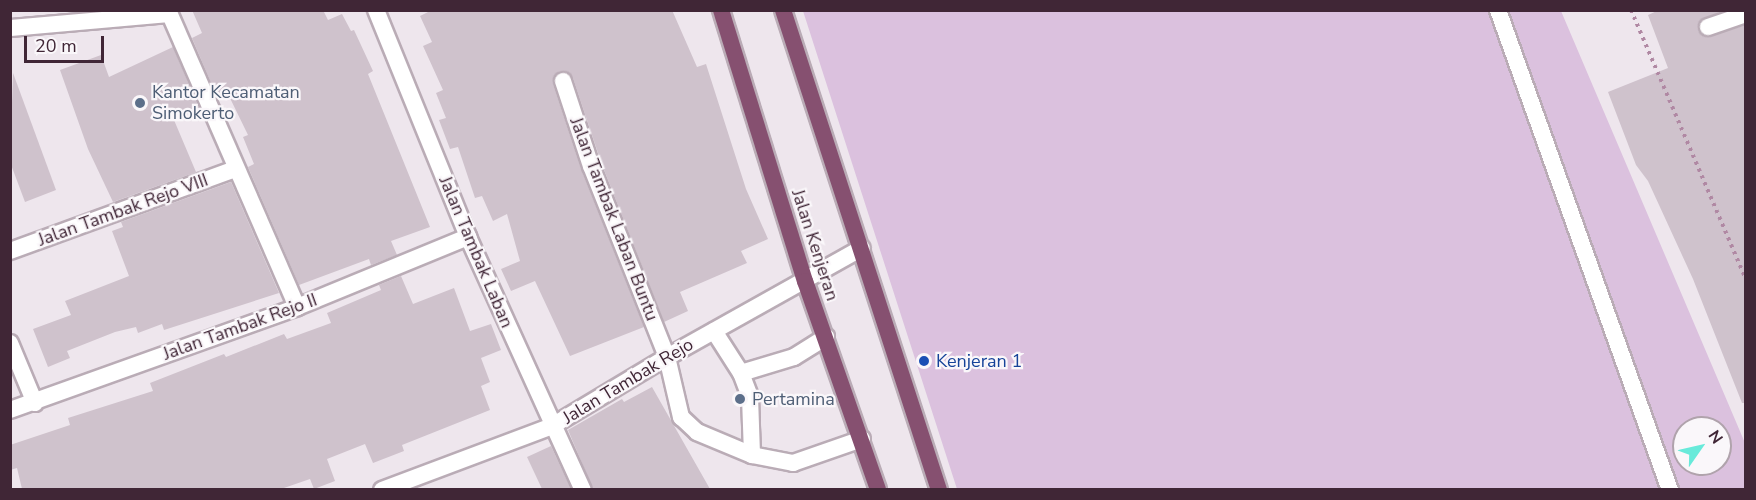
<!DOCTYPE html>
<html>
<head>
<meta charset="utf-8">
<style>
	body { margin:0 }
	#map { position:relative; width:1756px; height:500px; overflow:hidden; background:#eee6ed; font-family:"Nunito Sans",sans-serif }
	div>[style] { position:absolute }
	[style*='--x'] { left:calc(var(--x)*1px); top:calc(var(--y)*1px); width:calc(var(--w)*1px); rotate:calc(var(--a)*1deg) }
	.green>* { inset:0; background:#dbc1de }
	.building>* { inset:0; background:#cfc2cc }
	.path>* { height:4px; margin-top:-2px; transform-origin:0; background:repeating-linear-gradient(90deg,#b088a3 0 3px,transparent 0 7.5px) }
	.roads { filter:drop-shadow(2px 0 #baacb6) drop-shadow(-2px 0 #baacb6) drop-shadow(0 2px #baacb6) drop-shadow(0 -2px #baacb6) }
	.service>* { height:16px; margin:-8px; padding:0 8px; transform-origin:8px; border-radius:8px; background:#fff }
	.minor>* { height:16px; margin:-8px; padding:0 8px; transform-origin:8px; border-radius:8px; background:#fff }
	.tertiary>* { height:16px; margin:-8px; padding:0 8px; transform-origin:8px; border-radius:8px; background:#fff }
	.trunk>* { height:16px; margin:-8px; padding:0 8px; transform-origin:8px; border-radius:8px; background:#865070 }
	.dots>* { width:16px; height:16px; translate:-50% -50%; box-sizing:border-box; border:3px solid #faf7fa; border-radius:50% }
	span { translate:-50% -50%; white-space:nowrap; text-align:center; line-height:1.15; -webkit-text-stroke:4.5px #faf7fa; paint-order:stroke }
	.service-label { font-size:18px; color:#4e5e75 }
	.left { translate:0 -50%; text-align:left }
	.street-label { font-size:18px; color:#402636 }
	.transit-label { font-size:18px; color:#164399 }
	.frame { position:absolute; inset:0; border:12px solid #402636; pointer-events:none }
	.north { position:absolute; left:1672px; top:416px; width:60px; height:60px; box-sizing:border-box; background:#faf7fa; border:2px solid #b0a3ac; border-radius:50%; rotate:56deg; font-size:16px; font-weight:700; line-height:24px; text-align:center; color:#402636 }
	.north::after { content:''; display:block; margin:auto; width:21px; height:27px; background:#68eada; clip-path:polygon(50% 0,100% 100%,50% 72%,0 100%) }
	.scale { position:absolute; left:24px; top:36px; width:80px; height:27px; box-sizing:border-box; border:3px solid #402636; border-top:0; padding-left:8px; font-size:18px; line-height:21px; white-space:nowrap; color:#402636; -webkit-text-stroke:4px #faf7fa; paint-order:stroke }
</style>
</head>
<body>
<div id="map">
	<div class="green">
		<i style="clip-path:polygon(evenodd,803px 11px,1561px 11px,1745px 443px,1745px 489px,957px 489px,803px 11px,1684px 428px,1720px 428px,1720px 464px,1684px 464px,1684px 428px)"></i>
	</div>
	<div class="building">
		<i style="clip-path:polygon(192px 10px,323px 10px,328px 20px,342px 14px,351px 31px,354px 30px,373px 71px,368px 74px,430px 227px,391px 241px,397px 255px,371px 265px,369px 259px,299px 285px,248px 167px,254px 164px,243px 137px,248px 135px,228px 94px,218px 99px,192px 38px,202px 33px)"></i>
		<i style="clip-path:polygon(432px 10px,672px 10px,697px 67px,706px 64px,746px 189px,768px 239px,741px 251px,747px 263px,680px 292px,688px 311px,664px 322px,601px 162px,573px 78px,566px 71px,559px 71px,553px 84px,581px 169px,644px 327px,570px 356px,535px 281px,511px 291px,501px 269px,520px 261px,507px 214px,493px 221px,482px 196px,475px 198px,458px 147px,450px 149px,439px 120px,446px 118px,436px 93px,443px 90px,423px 46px,432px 42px,420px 16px)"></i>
		<i style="clip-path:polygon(1659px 10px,1724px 10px,1700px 21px,1698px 31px,1707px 37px,1746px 25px,1746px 403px,1742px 403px,1693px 279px,1648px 181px,1636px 165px,1608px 92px,1668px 68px,1648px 15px)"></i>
		<i style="clip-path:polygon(173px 47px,199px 108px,174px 120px,196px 172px,113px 202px,88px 149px,60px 70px,101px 55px,109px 77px)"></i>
		<i style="clip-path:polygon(13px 73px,56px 190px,25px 202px,10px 162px)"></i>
		<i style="clip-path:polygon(231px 182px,279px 293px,164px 330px,162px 324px,138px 333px,136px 327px,115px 332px,67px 351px,70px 358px,48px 367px,33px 329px,71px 315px,65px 301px,129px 276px,112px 231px,123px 227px,121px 222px)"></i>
		<i style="clip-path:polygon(401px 276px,413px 304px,454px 288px,470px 331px,491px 324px,501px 350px,481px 358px,490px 382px,481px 386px,490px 410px,402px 445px,404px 451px,373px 463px,365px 444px,327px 459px,335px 481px,314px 489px,310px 479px,281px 489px,22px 489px,17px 468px,10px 470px,10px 445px,70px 425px,68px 418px,153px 391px,150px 383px,224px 354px,226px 357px,284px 334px,287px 339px,331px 323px,327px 313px,381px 290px,379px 285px)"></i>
		<i style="clip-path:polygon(652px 387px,710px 489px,593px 489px,568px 430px,622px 399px,624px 402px)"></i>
		<i style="clip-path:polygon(551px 446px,571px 489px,542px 489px,527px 457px)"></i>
	</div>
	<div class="path">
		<i style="--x:1631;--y:10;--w:293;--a:66.9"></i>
	</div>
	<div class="roads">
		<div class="service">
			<i style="--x:714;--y:331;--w:50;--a:57.3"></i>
			<i style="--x:741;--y:373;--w:26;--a:69"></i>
			<i style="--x:750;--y:397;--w:58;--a:88"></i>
			<i style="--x:667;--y:357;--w:62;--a:76.9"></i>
			<i style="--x:681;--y:417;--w:22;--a:43"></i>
			<i style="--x:697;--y:432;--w:60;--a:22.7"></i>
			<i style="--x:752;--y:455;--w:42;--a:11"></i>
			<i style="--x:793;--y:463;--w:73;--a:-19.2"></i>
			<i style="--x:741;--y:373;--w:55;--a:-16.8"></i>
			<i style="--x:794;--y:357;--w:38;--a:-32"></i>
		</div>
		<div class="minor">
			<i style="--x:168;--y:10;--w:324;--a:66.5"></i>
			<i style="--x:376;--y:10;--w:245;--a:67.9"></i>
			<i style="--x:468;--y:237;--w:278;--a:65.6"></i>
			<i style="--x:1498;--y:10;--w:510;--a:70.29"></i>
			<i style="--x:1708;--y:27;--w:40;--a:-18.9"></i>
			<i style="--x:10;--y:28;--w:160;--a:-5"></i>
			<i style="--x:563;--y:81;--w:89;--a:71.8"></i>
			<i style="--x:591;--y:166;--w:206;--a:68.3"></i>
			<i style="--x:10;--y:251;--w:239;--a:-20"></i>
			<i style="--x:10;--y:343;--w:65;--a:67.4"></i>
			<i style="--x:10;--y:410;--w:305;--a:-19.7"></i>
			<i style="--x:297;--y:307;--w:185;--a:-22.3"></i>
		</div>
		<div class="tertiary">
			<i style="--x:382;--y:490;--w:182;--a:-20.6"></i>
			<i style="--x:552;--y:426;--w:134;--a:-31"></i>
			<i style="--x:667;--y:357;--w:223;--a:-29.2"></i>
		</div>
		<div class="trunk">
			<i style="--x:721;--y:10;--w:284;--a:72.8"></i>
			<i style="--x:805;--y:281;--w:221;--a:70.7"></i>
			<i style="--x:783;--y:10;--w:505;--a:72"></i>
		</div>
	</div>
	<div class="dots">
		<i style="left:140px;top:103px;background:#5c6f8a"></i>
		<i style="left:924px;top:361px;background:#1a4fb4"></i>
		<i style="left:740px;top:399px;background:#5c6f8a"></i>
	</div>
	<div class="service-label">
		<span class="left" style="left:152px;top:103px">Kantor Kecamatan<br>Simokerto</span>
		<span class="left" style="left:752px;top:399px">Pertamina</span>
	</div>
	<div class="street-label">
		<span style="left:123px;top:210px;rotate:-20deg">Jalan Tambak Rejo VIII</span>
		<span style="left:614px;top:219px;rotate:69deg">Jalan Tambak Laban Buntu</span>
		<span style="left:815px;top:245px;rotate:72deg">Jalan Kenjeran</span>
		<span style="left:476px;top:252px;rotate:67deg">Jalan Tambak Laban</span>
		<span style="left:240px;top:327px;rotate:-20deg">Jalan Tambak Rejo II</span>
		<span style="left:628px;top:381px;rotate:-31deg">Jalan Tambak Rejo</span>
	</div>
	<div class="transit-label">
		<span class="left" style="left:936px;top:361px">Kenjeran 1</span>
	</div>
	<div class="frame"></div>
	<div class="north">N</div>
	<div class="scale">20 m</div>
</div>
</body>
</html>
